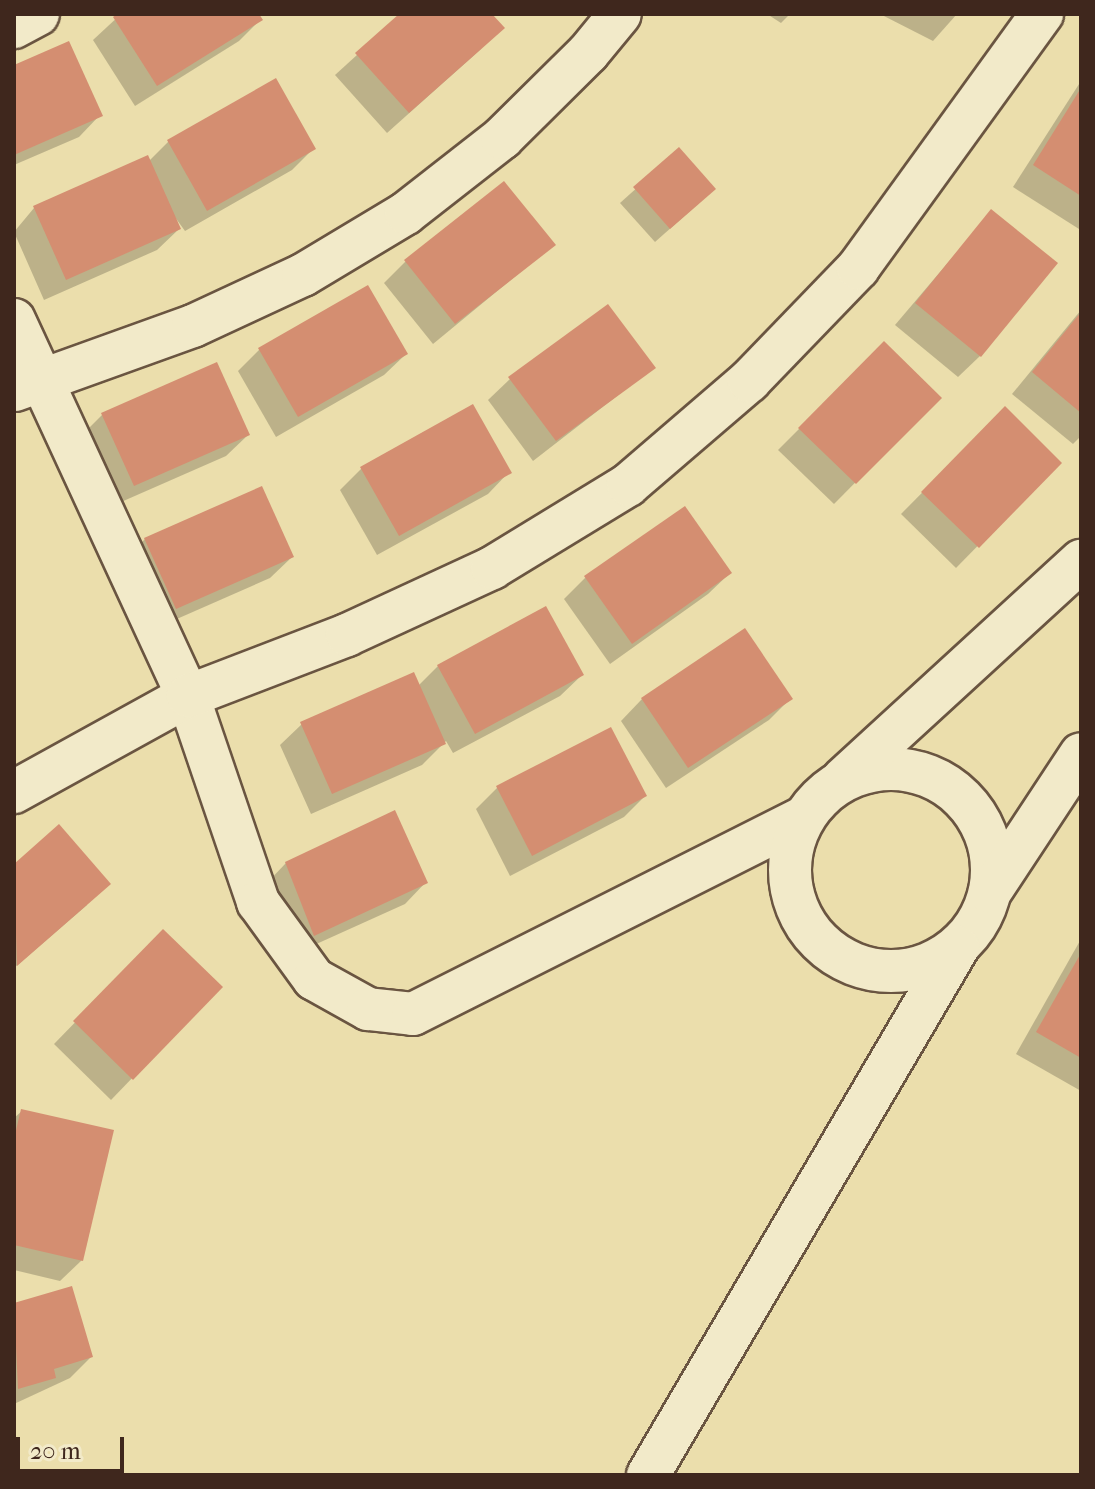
<!DOCTYPE html>
<html>
<head>
<meta charset="utf-8">
<style>
	body { margin:0 }
	#map { position:relative; width:1095px; height:1489px; overflow:hidden; background:#ebdeac; font-family:"IM FELL French Canon",serif }
	div>[style] { position:absolute }
	[style*='--x'] { left:calc(var(--x)*1px); top:calc(var(--y)*1px); width:calc(var(--w)*1px); rotate:calc(var(--a)*1deg) }
	.shadow>* { inset:0; background:#0003 }
	.building>* { inset:0; background:#d48e71 }
	.roads { filter:drop-shadow(2px 0 #6a5541) drop-shadow(-2px 0 #6a5541) drop-shadow(0 2px #6a5541) drop-shadow(0 -2px #6a5541) }
	.minor>* { height:42px; margin:-21px; padding:0 21px; transform-origin:21px; border-radius:21px; background:#f2eac9 }
	.minor>.ring { margin:-21px; padding:0; box-sizing:content-box; background:none; border:42px solid #f2eac9; border-radius:50% }
	span { translate:-50% -50%; white-space:nowrap; text-align:center; line-height:1.15; -webkit-text-stroke:6px #f2eac9; paint-order:stroke }
	.frame { position:absolute; inset:0; border:16px solid #3f271d; pointer-events:none }
	.scale { position:absolute; left:16px; top:1437px; width:108px; height:36px; box-sizing:border-box; border:4px solid #3f271d; border-top:0; padding-left:10px; font-size:24px; line-height:28px; white-space:nowrap; color:#3f271d; -webkit-text-stroke:6px #f2eac9; paint-order:stroke }
</style>
</head>
<body>
<div id="map">
	<div class="shadow">
		<i style="clip-path:polygon(121px 14px,256px 14px,260px 20px,239px 41px,135px 106px,93px 40px)"></i>
		<i style="clip-path:polygon(402px 14px,489px 14px,481px 49px,387px 133px,335px 75px)"></i>
		<i style="clip-path:polygon(767px 14px,790px 14px,781px 23px)"></i>
		<i style="clip-path:polygon(880px 14px,957px 14px,933px 41px)"></i>
		<i style="clip-path:polygon(14px 67px,100px 115px,79px 137px,14px 165px)"></i>
		<i style="clip-path:polygon(275px 81px,314px 148px,292px 170px,185px 231px,172px 213px,179px 229px,157px 250px,44px 300px,14px 232px,34px 208px,149px 161px,168px 142px)"></i>
		<i style="clip-path:polygon(1081px 81px,1081px 227px,1079px 229px,1013px 187px)"></i>
		<i style="clip-path:polygon(679px 150px,699px 203px,655px 242px,620px 203px)"></i>
		<i style="clip-path:polygon(991px 212px,980px 356px,958px 377px,895px 325px)"></i>
		<i style="clip-path:polygon(553px 245px,433px 344px,384px 283px,406px 261px)"></i>
		<i style="clip-path:polygon(1081px 310px,1081px 436px,1073px 444px,1012px 394px)"></i>
		<i style="clip-path:polygon(884px 344px,939px 398px,834px 504px,778px 450px)"></i>
		<i style="clip-path:polygon(259px 350px,406px 354px,384px 375px,276px 437px,238px 371px)"></i>
		<i style="clip-path:polygon(653px 368px,533px 461px,488px 400px,510px 379px)"></i>
		<i style="clip-path:polygon(1005px 409px,1059px 463px,956px 568px,901px 514px)"></i>
		<i style="clip-path:polygon(102px 415px,248px 435px,226px 456px,112px 506px,81px 436px)"></i>
		<i style="clip-path:polygon(362px 468px,509px 472px,488px 494px,377px 555px,340px 490px)"></i>
		<i style="clip-path:polygon(145px 539px,292px 557px,270px 578px,154px 629px,124px 561px)"></i>
		<i style="clip-path:polygon(730px 573px,708px 594px,610px 664px,564px 599px,586px 577px)"></i>
		<i style="clip-path:polygon(438px 666px,582px 675px,560px 696px,453px 753px,446px 741px,422px 765px,311px 814px,280px 745px,302px 724px,418px 686px)"></i>
		<i style="clip-path:polygon(642px 699px,790px 699px,769px 720px,666px 788px,621px 721px)"></i>
		<i style="clip-path:polygon(497px 788px,645px 796px,624px 817px,510px 876px,476px 809px)"></i>
		<i style="clip-path:polygon(59px 827px,87px 905px,14px 968px,14px 866px)"></i>
		<i style="clip-path:polygon(286px 863px,426px 882px,405px 904px,292px 955px,265px 885px)"></i>
		<i style="clip-path:polygon(163px 932px,220px 987px,111px 1100px,54px 1044px)"></i>
		<i style="clip-path:polygon(1081px 939px,1081px 1091px,1016px 1054px)"></i>
		<i style="clip-path:polygon(22px 1111px,82px 1260px,60px 1281px,14px 1270px,14px 1118px)"></i>
		<i style="clip-path:polygon(71px 1289px,91px 1357px,70px 1378px,14px 1404px,14px 1305px)"></i>
	</div>
	<div class="building">
		<i style="clip-path:polygon(117px 14px,259px 14px,263px 20px,157px 86px,113px 17px)"></i>
		<i style="clip-path:polygon(399px 14px,492px 14px,505px 28px,409px 113px,355px 53px)"></i>
		<i style="clip-path:polygon(69px 41px,103px 116px,14px 155px,14px 65px)"></i>
		<i style="clip-path:polygon(276px 78px,316px 149px,207px 211px,167px 140px)"></i>
		<i style="clip-path:polygon(1081px 88px,1081px 196px,1033px 165px)"></i>
		<i style="clip-path:polygon(679px 147px,716px 189px,670px 229px,633px 187px)"></i>
		<i style="clip-path:polygon(148px 155px,181px 229px,66px 280px,33px 206px)"></i>
		<i style="clip-path:polygon(504px 181px,556px 245px,455px 324px,404px 260px)"></i>
		<i style="clip-path:polygon(991px 209px,1058px 263px,981px 357px,915px 303px)"></i>
		<i style="clip-path:polygon(368px 285px,408px 354px,298px 417px,258px 348px)"></i>
		<i style="clip-path:polygon(608px 304px,656px 368px,556px 441px,508px 377px)"></i>
		<i style="clip-path:polygon(1081px 312px,1081px 413px,1032px 372px)"></i>
		<i style="clip-path:polygon(884px 341px,942px 398px,856px 484px,798px 428px)"></i>
		<i style="clip-path:polygon(217px 362px,250px 435px,134px 486px,101px 413px)"></i>
		<i style="clip-path:polygon(473px 404px,512px 473px,399px 536px,360px 467px)"></i>
		<i style="clip-path:polygon(1005px 406px,1062px 463px,979px 548px,921px 492px)"></i>
		<i style="clip-path:polygon(262px 486px,294px 557px,176px 609px,144px 538px)"></i>
		<i style="clip-path:polygon(685px 506px,732px 573px,632px 644px,584px 576px)"></i>
		<i style="clip-path:polygon(546px 606px,584px 675px,475px 734px,437px 665px)"></i>
		<i style="clip-path:polygon(745px 628px,793px 699px,688px 768px,641px 698px)"></i>
		<i style="clip-path:polygon(414px 672px,446px 744px,332px 794px,300px 722px)"></i>
		<i style="clip-path:polygon(611px 727px,647px 796px,532px 856px,496px 786px)"></i>
		<i style="clip-path:polygon(395px 810px,428px 883px,314px 936px,285px 862px)"></i>
		<i style="clip-path:polygon(59px 824px,111px 884px,17px 966px,14px 864px)"></i>
		<i style="clip-path:polygon(163px 929px,223px 987px,133px 1080px,73px 1021px)"></i>
		<i style="clip-path:polygon(1081px 953px,1081px 1058px,1036px 1032px)"></i>
		<i style="clip-path:polygon(21px 1109px,114px 1130px,83px 1261px,14px 1245px,14px 1139px)"></i>
		<i style="clip-path:polygon(72px 1286px,93px 1357px,54px 1369px,56px 1378px,18px 1389px,14px 1303px)"></i>
	</div>
	<div class="roads">
		<div class="minor">
			<i style="--x:14;--y:27;--w:27;--a:-28"></i>
			<i style="--x:14;--y:320;--w:414;--a:65.2"></i>
			<i style="--x:188;--y:696;--w:218;--a:71.2"></i>
			<i style="--x:258;--y:902;--w:95;--a:54"></i>
			<i style="--x:314;--y:979;--w:62;--a:29.1"></i>
			<i style="--x:368;--y:1009;--w:45;--a:6.3"></i>
			<i style="--x:413;--y:1014;--w:436;--a:-26.7"></i>
			<i style="--x:15;--y:390;--w:189;--a:-19.8"></i>
			<i style="--x:193;--y:326;--w:121;--a:-24.9"></i>
			<i style="--x:303;--y:275;--w:120;--a:-31"></i>
			<i style="--x:406;--y:213;--w:122;--a:-38"></i>
			<i style="--x:502;--y:138;--w:121;--a:-44.7"></i>
			<i style="--x:588;--y:53;--w:50;--a:-50.6"></i>
			<i class="ring" style="left:790px;top:769px;width:160px;height:160px"></i>
			<i style="--x:843;--y:779;--w:323;--a:-42.5"></i>
			<i style="--x:14;--y:792;--w:199;--a:-28.9"></i>
			<i style="--x:188;--y:696;--w:170;--a:-21"></i>
			<i style="--x:347;--y:635;--w:160;--a:-24.8"></i>
			<i style="--x:492;--y:568;--w:159;--a:-31.4"></i>
			<i style="--x:628;--y:485;--w:160;--a:-40.7"></i>
			<i style="--x:749;--y:381;--w:157;--a:-46"></i>
			<i style="--x:858;--y:268;--w:314;--a:-54.1"></i>
			<i style="--x:990;--y:892;--w:165;--a:-56.6"></i>
			<i style="--x:648;--y:1475;--w:612;--a:-59.58"></i>
		</div>
	</div>
	<div class="frame"></div>
	<div class="scale">20 m</div>
</div>
</body>
</html>
